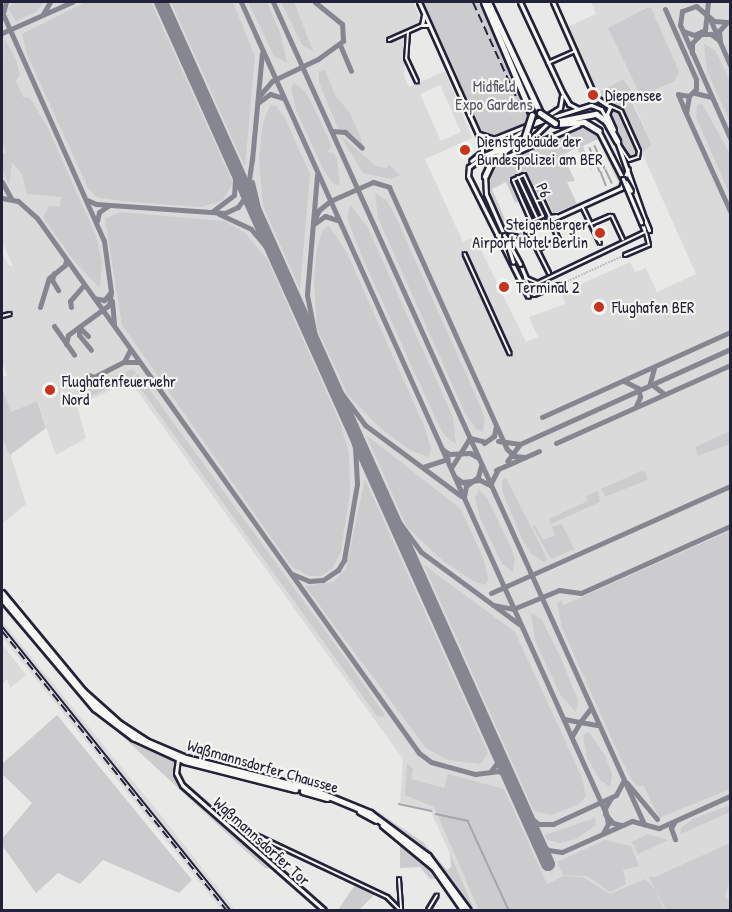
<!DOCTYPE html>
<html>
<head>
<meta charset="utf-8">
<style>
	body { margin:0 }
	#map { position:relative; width:732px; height:912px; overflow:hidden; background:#e9e9e7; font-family:"Patrick Hand",sans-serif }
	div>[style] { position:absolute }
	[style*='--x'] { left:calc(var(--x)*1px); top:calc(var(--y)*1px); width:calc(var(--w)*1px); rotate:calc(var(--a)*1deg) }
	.built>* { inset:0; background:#dadada }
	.green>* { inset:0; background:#ccccce }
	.stream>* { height:1.5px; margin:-0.75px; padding:0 0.75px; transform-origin:0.75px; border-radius:0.75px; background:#a5a5ac }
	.taxiway>* { height:5px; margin:-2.5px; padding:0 2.5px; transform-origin:2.5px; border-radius:2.5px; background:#868691 }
	.runway>* { height:14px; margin:-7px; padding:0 7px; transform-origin:7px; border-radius:7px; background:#868691 }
	.minor-tunnel>* { height:2px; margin-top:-1px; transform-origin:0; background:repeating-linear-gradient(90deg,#c1c1c5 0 2px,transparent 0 3px) }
	.tertiary-tunnel>* { height:3px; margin-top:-1.5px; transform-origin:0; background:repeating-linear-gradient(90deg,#c1c1c5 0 3px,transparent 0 4.5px) }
	.roads { filter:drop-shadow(2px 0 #22223b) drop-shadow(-2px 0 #22223b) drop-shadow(0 2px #22223b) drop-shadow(0 -2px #22223b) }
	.pedestrian>* { height:1.5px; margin:-0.75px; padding:0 0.75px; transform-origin:0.75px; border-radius:0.75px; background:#f6f6f2 }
	.minor>* { height:2px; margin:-1px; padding:0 1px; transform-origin:1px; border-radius:1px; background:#f6f6f2 }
	.tertiary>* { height:3px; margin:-1.5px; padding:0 1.5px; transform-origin:1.5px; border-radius:1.5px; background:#f6f6f2 }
	.primary>* { height:4.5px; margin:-2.25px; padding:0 2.25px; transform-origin:2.25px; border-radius:2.25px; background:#f6f6f2 }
	.trunk>* { height:5px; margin:-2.5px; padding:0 2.5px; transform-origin:2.5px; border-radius:2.5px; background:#f6f6f2 }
	.tram>* { height:1.5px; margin:-0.75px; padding:0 0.75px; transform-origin:0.75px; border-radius:0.75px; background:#22223b }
	.rail>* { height:1.5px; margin-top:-0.75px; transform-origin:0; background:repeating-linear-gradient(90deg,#22223b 0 9px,transparent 0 13.5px) }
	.bridges { filter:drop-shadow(2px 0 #22223b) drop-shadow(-2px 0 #22223b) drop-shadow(0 2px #22223b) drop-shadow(0 -2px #22223b) }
	.tertiary-bridge>* { height:3px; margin:-1.5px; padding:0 1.5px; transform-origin:1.5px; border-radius:1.5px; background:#f6f6f2 }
	.trunk-bridge>* { height:5px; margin:-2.5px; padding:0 2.5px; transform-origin:2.5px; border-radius:2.5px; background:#f6f6f2 }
	.dots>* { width:16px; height:16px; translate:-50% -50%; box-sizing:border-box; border:3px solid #f6f6f2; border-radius:50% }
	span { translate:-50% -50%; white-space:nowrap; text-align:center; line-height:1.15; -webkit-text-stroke:4.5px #f6f6f2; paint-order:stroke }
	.park-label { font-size:16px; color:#555567 }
	.poi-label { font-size:16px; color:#22223b }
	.left { translate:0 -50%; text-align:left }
	.right { translate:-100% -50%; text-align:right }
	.street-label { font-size:16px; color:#22223b }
	.frame { position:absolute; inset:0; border:3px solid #22223b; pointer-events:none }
</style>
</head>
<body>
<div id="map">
	<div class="built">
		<i style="clip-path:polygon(evenodd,2px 2px,413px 2px,422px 22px,407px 30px,404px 76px,409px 87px,445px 71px,472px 138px,425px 159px,463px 242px,482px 234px,487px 247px,481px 250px,526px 342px,538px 337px,529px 317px,566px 304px,561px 293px,630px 262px,635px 272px,646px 268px,657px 292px,696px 274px,642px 153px,652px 145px,623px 79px,596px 92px,567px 27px,596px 14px,591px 2px,730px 2px,730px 910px,476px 910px,430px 810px,400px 802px,403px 759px,130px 381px,77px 406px,86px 438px,56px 455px,37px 401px,11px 412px,2px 387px,2px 377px,7px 375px,2px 362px,2px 253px,9px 266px,13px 266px,2px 242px,2px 2px,440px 85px,461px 132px,441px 141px,420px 94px,440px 85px)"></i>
		<i style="clip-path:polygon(2px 439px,9px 450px,26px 504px,2px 524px)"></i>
		<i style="clip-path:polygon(2px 621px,159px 813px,235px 910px,222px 910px,2px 637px)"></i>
		<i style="clip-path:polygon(2px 644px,26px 675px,10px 688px,7px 679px,2px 684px)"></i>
	</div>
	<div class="green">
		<i style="clip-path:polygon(15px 2px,44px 2px,36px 12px,16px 21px,8px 8px)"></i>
		<i style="clip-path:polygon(86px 2px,151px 2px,233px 183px,222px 201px,201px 207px,121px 201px,96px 197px,87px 186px,27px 54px,22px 34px)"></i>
		<i style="clip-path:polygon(171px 2px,233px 2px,255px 56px,245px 167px)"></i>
		<i style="clip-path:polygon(248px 2px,267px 2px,281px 35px,287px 63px,274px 56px)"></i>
		<i style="clip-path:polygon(281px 2px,294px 2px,313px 51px,302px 45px)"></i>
		<i style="clip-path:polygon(424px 2px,482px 2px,530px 112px,528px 122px,492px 136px,482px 132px)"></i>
		<i style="clip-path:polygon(647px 8px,651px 8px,679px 71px,675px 81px,641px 96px,608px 28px)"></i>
		<i style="clip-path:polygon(4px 38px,16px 59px,20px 75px,16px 81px,23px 97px,30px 98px,48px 128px,96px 236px,102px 261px,100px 288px,74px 261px,43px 217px,49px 206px,60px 207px,61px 197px,27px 194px,22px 174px,12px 162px,9px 185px,2px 169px,2px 153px,6px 153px,2px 140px)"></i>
		<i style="clip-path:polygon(704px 44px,715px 50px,730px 81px,730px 122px,707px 71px)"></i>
		<i style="clip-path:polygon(325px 70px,335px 95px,350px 113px,364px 146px,347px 131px,338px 129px,319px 82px,319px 72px)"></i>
		<i style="clip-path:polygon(623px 79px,633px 94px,631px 100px,652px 145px,642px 153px,620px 108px,596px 93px)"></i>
		<i style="clip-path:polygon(294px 83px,304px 90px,312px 103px,332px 147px,327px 152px,334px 153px,337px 159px,340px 185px,334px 184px,324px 171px,296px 110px,291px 88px)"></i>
		<i style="clip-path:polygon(702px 104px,730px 154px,730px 195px,696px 117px,697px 105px)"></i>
		<i style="clip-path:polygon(270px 105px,276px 106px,285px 118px,310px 174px,300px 289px,263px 206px,259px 159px,263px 123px)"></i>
		<i style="clip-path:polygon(613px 107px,620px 112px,638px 152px,631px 160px,608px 115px)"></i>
		<i style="clip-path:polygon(583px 125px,597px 131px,624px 183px,604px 192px,619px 184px,598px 139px,583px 146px,592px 171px,576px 148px,563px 155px,575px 181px,567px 182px,577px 204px,553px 214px,544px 193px,537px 196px,525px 171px,509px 178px,519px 201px,515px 203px,506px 182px,492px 189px,511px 233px,507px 235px,486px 187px,487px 174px,494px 163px)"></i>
		<i style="clip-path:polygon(340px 135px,376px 166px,386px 168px,389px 165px,400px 175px,391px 179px,363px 173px)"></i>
		<i style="clip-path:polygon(375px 193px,386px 200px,394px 213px,479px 403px,485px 419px,483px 432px,476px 429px,465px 413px,378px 218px)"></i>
		<i style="clip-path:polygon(350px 205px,367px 226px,453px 417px,456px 444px,445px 436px,438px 424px,360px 252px,347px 217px)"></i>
		<i style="clip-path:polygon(120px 212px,224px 221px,244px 232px,267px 259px,341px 425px,349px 453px,350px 491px,341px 551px,332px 569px,321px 576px,309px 576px,292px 567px,122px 325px,105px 219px)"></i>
		<i style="clip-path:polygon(329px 226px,347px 253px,425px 428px,431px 449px,429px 457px,410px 450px,380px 428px,348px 395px,317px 328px,314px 281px,317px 247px,323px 230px)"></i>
		<i style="clip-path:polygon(133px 369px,136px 373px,129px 378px,92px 396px,84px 388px)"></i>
		<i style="clip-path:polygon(138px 374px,348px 662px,385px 715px,382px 717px,377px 716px,133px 378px)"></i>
		<i style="clip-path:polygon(2px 387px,11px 412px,37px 401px,46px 428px,10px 455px,2px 439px)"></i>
		<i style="clip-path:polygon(730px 431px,730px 444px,698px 456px,695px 447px)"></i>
		<i style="clip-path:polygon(366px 435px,461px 509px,484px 560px,488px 579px,486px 585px,475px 582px,443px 561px,407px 527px)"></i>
		<i style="clip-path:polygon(642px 471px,646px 472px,647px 480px,605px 497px,601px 489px)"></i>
		<i style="clip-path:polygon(506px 478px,548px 560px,544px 562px,530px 553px,522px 539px,502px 491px,502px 480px)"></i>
		<i style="clip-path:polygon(365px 479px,488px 753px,480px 764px,448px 760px,426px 748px,305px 586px,333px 582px,346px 568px)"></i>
		<i style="clip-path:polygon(479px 490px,487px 498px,510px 545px,515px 559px,513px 572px,502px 564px,480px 518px,475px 498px)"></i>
		<i style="clip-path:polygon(598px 491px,600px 502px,551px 524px,549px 519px,588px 501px,586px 496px)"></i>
		<i style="clip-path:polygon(562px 524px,574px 549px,551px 559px,532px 526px,535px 525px,543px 540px,555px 535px,552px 527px)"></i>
		<i style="clip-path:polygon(730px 531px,730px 789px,659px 818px,644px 786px,637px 786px,631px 779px,619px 755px,562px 628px,557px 603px,561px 600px,564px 605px)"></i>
		<i style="clip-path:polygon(424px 565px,515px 632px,581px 775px,586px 796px,579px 804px,552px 815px,534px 811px)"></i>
		<i style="clip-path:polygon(531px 613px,542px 620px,559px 654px,578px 700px,576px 712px,561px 696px,535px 641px)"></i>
		<i style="clip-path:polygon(57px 715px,192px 880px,179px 893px,103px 860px,80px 884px,58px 873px,36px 893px,2px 845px,2px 839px,32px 803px,2px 774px,2px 764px)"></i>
		<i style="clip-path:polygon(106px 721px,130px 738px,174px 760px,179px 783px,271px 869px,265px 868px,249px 854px)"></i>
		<i style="clip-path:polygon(589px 732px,605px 756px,612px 774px,610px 787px,600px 780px,587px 757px,583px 735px)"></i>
		<i style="clip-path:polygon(186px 752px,308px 783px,375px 810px,423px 842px,447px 870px,451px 867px,450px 853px,475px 910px,470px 910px,427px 853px,377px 815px,331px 794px,216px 765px)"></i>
		<i style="clip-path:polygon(407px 763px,413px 769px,411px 779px,444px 788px,448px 774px,504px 789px,547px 884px,564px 876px,583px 877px,610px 894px,645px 879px,655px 889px,664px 910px,479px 910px,434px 807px,405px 795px)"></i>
		<i style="clip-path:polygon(730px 805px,730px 812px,681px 834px,681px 828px,693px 819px)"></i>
		<i style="clip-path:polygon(595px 818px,596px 825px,576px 839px,560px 843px,547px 840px,545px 835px)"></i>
		<i style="clip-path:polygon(647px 834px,668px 840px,638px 854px,632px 842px)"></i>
		<i style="clip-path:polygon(605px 840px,631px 846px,639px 866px,623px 870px,626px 884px,610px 892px,587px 876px,563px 875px,557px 862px)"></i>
		<i style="clip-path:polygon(400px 841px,432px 870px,439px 879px,430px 879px,420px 867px,400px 868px)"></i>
		<i style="clip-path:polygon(730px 843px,730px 877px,725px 898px,730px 900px,730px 910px,666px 910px,643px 866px,648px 876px,655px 877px)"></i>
		<i style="clip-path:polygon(355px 885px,375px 894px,359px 910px,338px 910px)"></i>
	</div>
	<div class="stream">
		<i style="--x:595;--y:146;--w:24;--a:66"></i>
		<i style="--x:590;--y:148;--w:25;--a:67"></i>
		<i style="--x:606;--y:170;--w:14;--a:65"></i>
		<i style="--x:601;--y:172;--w:14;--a:69"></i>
		<i style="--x:399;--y:804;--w:33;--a:12"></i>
		<i style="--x:436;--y:814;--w:33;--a:12"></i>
		<i style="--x:468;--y:821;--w:98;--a:65.3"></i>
	</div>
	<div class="taxiway">
		<i style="--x:160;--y:2;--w:12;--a:66"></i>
		<i style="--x:241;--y:2;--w:892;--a:65.79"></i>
		<i style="--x:273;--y:2;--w:902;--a:65.71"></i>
		<i style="--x:665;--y:9;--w:77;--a:66.1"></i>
		<i style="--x:696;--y:79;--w:10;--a:90"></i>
		<i style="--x:696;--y:89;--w:10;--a:135"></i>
		<i style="--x:2;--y:12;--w:251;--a:66"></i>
		<i style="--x:104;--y:241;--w:51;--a:82.2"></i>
		<i style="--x:111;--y:292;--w:11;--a:131"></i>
		<i style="--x:104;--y:300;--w:10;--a:-169"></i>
		<i style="--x:3;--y:13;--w:11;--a:-75"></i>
		<i style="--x:43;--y:14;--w:14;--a:-60"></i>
		<i style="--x:710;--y:19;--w:50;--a:66.5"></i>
		<i style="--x:683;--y:31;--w:12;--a:20"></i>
		<i style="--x:694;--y:35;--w:12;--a:-24"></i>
		<i style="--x:705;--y:30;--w:28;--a:-84"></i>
		<i style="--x:2;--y:33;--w:77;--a:-23.9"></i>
		<i style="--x:340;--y:45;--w:28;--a:67"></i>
		<i style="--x:692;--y:53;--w:10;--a:-90"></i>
		<i style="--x:692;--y:43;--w:13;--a:-45"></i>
		<i style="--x:701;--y:34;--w:10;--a:0"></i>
		<i style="--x:711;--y:34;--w:11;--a:38"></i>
		<i style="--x:720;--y:41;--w:10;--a:-96"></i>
		<i style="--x:719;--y:31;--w:12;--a:-48"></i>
		<i style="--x:727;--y:22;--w:13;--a:-176"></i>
		<i style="--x:714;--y:21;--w:23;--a:-140"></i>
		<i style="--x:696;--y:6;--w:15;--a:160"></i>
		<i style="--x:682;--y:11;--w:14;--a:98"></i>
		<i style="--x:680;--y:25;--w:2;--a:63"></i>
		<i style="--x:681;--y:27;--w:84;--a:66.2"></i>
		<i style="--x:715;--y:104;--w:37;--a:66"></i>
		<i style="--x:695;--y:93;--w:16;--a:14"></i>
		<i style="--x:260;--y:95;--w:18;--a:-49"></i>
		<i style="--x:272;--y:81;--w:51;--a:-25.6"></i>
		<i style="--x:318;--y:59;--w:31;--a:-36"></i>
		<i style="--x:343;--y:41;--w:17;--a:-93"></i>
		<i style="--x:342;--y:24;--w:35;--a:-141"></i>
		<i style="--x:259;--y:102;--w:14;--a:-36"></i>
		<i style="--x:270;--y:94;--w:14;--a:17"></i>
		<i style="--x:686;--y:113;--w:17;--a:-80"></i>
		<i style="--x:689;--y:96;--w:11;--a:-170"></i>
		<i style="--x:678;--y:94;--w:16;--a:68"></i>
		<i style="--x:684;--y:109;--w:112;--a:65.7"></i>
		<i style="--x:332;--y:131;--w:13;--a:4"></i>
		<i style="--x:345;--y:132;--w:23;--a:43"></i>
		<i style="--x:252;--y:160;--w:107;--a:-84.7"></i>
		<i style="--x:317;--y:175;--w:120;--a:94.8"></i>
		<i style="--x:307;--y:295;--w:57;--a:78.9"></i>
		<i style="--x:2;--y:182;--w:18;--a:61"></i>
		<i style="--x:252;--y:182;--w:52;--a:76.8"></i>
		<i style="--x:2;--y:198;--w:16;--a:11"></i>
		<i style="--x:18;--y:201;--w:25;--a:42"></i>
		<i style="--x:37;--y:218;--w:657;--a:54.47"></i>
		<i style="--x:419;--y:753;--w:15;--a:37"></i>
		<i style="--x:431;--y:762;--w:46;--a:15.3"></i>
		<i style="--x:475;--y:774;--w:24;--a:-7"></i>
		<i style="--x:499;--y:771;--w:12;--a:35"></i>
		<i style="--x:87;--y:200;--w:10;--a:24"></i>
		<i style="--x:96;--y:204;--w:129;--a:4"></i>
		<i style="--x:225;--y:213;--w:14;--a:-25"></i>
		<i style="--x:238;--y:207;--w:16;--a:-55"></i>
		<i style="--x:247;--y:194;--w:36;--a:-82"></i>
		<i style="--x:213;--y:211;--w:26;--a:-37"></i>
		<i style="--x:234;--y:195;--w:26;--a:-86"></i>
		<i style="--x:219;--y:214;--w:35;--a:25"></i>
		<i style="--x:251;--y:229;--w:39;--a:50"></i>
		<i style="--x:97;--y:221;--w:9;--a:-77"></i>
		<i style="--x:99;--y:212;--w:11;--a:-34"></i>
		<i style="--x:313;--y:222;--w:13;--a:-63"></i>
		<i style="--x:319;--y:210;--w:14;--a:-39"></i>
		<i style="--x:330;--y:201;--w:47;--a:-23.8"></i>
		<i style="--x:373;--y:182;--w:17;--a:17"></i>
		<i style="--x:389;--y:187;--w:287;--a:65.8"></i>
		<i style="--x:507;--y:449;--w:10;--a:45"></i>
		<i style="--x:514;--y:456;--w:11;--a:5"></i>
		<i style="--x:314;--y:224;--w:14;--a:-36"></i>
		<i style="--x:325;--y:216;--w:13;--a:18"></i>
		<i style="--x:54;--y:273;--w:7;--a:106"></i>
		<i style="--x:52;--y:280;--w:12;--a:59"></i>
		<i style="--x:112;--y:301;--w:23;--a:85"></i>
		<i style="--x:40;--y:307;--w:30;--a:-73"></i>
		<i style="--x:49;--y:278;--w:21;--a:-39"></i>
		<i style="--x:65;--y:265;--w:5;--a:-79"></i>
		<i style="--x:71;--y:307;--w:6;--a:-99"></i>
		<i style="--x:70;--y:301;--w:21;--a:-49"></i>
		<i style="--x:54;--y:326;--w:35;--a:55"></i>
		<i style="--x:79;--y:327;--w:8;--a:90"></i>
		<i style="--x:79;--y:335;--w:19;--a:51"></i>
		<i style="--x:81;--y:329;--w:10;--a:45"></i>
		<i style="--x:66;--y:344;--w:9;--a:-77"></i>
		<i style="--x:68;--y:335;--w:51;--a:-36.2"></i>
		<i style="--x:109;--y:305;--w:12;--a:-81"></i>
		<i style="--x:130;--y:350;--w:13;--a:117"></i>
		<i style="--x:124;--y:362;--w:14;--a:0"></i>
		<i style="--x:654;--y:368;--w:16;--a:105"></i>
		<i style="--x:650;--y:383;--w:18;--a:38"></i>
		<i style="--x:88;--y:375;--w:6;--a:18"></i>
		<i style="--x:94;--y:377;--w:34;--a:-27"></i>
		<i style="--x:330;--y:378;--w:59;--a:53.3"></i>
		<i style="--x:365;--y:425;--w:119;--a:36.5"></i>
		<i style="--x:624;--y:381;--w:16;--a:27"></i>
		<i style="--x:638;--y:388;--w:9;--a:77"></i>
		<i style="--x:640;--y:397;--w:10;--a:114"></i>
		<i style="--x:542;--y:417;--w:206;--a:-24.3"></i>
		<i style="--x:470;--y:438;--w:16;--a:14"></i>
		<i style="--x:498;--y:441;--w:22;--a:8"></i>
		<i style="--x:520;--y:444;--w:21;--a:127"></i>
		<i style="--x:484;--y:443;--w:12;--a:-35"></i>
		<i style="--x:494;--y:436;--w:10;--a:-79"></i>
		<i style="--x:556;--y:443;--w:191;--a:-24.1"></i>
		<i style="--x:520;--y:444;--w:230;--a:-24.3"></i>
		<i style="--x:442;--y:449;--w:9;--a:36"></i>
		<i style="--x:449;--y:454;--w:21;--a:-3"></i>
		<i style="--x:470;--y:453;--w:8;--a:30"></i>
		<i style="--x:423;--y:467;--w:26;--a:-18"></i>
		<i style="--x:451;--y:468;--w:34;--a:-58"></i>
		<i style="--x:496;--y:470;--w:47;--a:-23.8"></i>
		<i style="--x:455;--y:477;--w:9;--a:36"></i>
		<i style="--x:462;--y:482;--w:18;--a:-6"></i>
		<i style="--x:480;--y:480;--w:11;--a:27"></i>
		<i style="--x:491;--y:483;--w:16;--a:-63"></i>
		<i style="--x:464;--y:497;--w:11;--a:-80"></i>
		<i style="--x:466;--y:486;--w:15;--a:-37"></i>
		<i style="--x:478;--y:477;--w:11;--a:-75"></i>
		<i style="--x:388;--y:507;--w:56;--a:53.7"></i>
		<i style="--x:421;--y:552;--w:122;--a:36.3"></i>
		<i style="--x:292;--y:574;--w:18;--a:22"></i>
		<i style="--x:309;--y:581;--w:14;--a:-4"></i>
		<i style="--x:323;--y:580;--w:18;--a:-34"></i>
		<i style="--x:338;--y:570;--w:12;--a:-59"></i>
		<i style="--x:344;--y:560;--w:77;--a:-80.3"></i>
		<i style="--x:357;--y:484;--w:36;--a:-93"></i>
		<i style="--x:355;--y:448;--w:34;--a:-105"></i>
		<i style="--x:491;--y:593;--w:262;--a:-24.1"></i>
		<i style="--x:493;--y:605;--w:20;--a:11"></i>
		<i style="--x:513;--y:609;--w:50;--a:-22.4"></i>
		<i style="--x:559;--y:590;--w:22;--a:8"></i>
		<i style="--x:581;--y:593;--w:163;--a:-24.2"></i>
		<i style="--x:564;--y:719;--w:16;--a:11"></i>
		<i style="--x:580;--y:722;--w:16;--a:-52"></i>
		<i style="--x:572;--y:736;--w:16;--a:-60"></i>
		<i style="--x:580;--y:722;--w:17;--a:10"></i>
		<i style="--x:490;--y:772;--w:11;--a:-52"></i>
		<i style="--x:497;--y:763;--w:12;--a:-90"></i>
		<i style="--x:627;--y:783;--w:47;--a:50.2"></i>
		<i style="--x:525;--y:813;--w:17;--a:40"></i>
		<i style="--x:538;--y:824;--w:15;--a:0"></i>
		<i style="--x:553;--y:824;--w:69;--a:-24.7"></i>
		<i style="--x:616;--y:795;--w:15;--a:-62"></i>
		<i style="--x:605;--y:814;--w:12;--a:48"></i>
		<i style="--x:613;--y:823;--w:8;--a:14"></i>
		<i style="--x:675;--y:821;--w:8;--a:120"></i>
		<i style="--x:671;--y:828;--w:12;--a:70"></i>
		<i style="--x:603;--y:833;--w:10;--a:-61"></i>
		<i style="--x:608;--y:824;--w:16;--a:-101"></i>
		<i style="--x:605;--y:808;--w:12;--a:-59"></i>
		<i style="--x:537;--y:840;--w:15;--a:42"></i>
		<i style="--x:548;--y:850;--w:14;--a:8"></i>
		<i style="--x:562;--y:852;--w:77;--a:-23.9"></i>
		<i style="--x:632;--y:821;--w:28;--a:15"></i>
		<i style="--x:659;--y:828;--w:78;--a:-24.3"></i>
	</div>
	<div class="runway">
		<i style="--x:161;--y:2;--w:945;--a:65.82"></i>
	</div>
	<div class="minor-tunnel">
		<i style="--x:559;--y:285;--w:72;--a:-24.4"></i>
	</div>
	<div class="tertiary-tunnel">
		<i style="--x:515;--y:236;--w:12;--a:-24"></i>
	</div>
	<div class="roads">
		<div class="pedestrian">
			<i style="--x:465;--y:254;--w:109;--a:65.6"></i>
		</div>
		<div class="minor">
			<i style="--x:408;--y:32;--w:26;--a:94"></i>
			<i style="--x:406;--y:58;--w:26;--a:65"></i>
			<i style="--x:389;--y:40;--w:36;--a:-24"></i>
			<i style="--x:548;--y:63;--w:30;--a:-24"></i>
			<i style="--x:610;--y:106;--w:12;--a:24"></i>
			<i style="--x:621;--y:111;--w:44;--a:65.8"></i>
			<i style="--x:639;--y:151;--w:6;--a:99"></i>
			<i style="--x:638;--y:157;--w:9;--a:162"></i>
			<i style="--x:629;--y:160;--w:18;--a:-124"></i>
			<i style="--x:524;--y:175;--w:45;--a:65.1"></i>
			<i style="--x:543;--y:216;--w:13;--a:157"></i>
			<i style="--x:531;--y:221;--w:45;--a:-113.7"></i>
			<i style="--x:513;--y:180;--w:12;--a:-24"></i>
			<i style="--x:518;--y:177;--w:45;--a:65.1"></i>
			<i style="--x:536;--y:201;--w:6;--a:-9"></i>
			<i style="--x:542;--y:200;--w:19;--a:65"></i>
			<i style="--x:550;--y:217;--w:7;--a:-8"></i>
			<i style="--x:582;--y:206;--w:41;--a:64.1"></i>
			<i style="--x:612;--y:216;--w:26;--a:65"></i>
			<i style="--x:591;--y:224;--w:21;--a:-23"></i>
			<i style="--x:528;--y:231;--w:47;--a:63.4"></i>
			<i style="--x:538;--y:249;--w:23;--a:-23"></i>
			<i style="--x:559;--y:240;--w:22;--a:-114"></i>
			<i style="--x:625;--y:255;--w:26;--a:-23"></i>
			<i style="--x:649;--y:245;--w:12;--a:-104"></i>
			<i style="--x:525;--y:278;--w:19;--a:62"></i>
			<i style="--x:534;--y:295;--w:27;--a:-22"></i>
			<i style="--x:526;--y:278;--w:13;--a:23"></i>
			<i style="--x:538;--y:283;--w:119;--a:-25.5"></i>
			<i style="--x:2;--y:316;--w:8;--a:-14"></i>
			<i style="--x:228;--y:822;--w:176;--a:25.3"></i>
			<i style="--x:387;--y:897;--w:18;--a:45"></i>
			<i style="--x:399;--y:879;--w:30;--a:86"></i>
			<i style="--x:428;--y:910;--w:17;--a:-59"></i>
		</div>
		<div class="tertiary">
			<i style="--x:419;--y:2;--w:154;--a:65.9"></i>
			<i style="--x:482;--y:143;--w:9;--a:90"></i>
			<i style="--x:482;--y:152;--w:14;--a:141"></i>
			<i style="--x:520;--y:2;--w:99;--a:65"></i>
			<i style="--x:562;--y:92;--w:14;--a:60"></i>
			<i style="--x:569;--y:104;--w:9;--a:27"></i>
			<i style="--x:553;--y:2;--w:104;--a:66.1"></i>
			<i style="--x:595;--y:97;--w:18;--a:34"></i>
			<i style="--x:610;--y:107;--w:8;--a:113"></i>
			<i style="--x:607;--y:114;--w:17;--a:66"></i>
			<i style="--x:424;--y:15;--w:10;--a:101"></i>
			<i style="--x:422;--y:25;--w:7;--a:0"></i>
			<i style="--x:547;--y:116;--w:15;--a:-32"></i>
			<i style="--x:560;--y:108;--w:12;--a:-81"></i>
			<i style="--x:550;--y:118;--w:43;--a:-17.6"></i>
			<i style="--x:591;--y:105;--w:11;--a:22"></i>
			<i style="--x:601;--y:109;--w:14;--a:60"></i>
			<i style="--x:534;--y:122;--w:9;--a:-27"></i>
			<i style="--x:533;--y:125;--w:12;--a:-24"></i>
			<i style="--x:598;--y:130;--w:55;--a:63"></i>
			<i style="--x:479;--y:134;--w:16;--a:18"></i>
			<i style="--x:494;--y:139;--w:37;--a:-22"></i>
			<i style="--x:617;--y:141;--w:85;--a:70.7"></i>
			<i style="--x:526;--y:144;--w:30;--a:-44"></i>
			<i style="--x:494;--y:149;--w:38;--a:-32"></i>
			<i style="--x:484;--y:156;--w:19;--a:144"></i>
			<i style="--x:469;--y:167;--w:9;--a:96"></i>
			<i style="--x:468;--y:176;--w:123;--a:63.4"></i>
			<i style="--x:494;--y:162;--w:92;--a:-23.8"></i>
			<i style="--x:485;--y:175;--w:19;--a:87"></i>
			<i style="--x:486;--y:194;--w:45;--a:66.3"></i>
			<i style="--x:631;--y:191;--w:25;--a:64"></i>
			<i style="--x:645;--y:220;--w:11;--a:68"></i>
			<i style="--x:641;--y:222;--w:8;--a:67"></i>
			<i style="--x:526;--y:231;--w:104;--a:-24.4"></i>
			<i style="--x:621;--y:188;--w:20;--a:-70"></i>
			<i style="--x:497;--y:235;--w:18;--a:3"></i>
			<i style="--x:520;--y:264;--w:15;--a:67"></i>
			<i style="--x:523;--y:286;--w:11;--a:63"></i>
			<i style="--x:178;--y:759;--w:14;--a:98"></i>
			<i style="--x:176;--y:773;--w:13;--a:63"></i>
			<i style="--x:182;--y:785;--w:189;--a:41.4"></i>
		</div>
		<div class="primary">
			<i style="--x:2;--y:593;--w:127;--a:50.4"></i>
			<i style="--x:83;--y:691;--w:50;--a:41.7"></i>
			<i style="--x:120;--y:724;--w:31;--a:33"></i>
			<i style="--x:146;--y:741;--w:43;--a:23"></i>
			<i style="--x:186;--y:758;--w:132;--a:14"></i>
			<i style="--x:314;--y:790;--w:61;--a:22.3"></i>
			<i style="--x:370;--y:813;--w:72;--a:36.6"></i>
			<i style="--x:428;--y:856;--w:67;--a:53.5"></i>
			<i style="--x:2;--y:598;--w:144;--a:49.8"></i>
			<i style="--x:95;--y:708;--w:48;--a:37.3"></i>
			<i style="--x:133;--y:737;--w:57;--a:24.8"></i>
			<i style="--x:185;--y:761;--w:114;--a:14.3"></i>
			<i style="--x:303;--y:791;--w:25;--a:16"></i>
			<i style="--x:360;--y:811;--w:18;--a:29"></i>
			<i style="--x:383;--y:825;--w:66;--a:39.5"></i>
			<i style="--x:434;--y:867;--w:52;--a:55.1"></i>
		</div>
		<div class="trunk">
			<i style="--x:484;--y:2;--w:123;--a:67"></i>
			<i style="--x:488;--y:2;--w:123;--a:64.9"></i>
			<i style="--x:559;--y:121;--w:38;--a:-11"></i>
			<i style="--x:596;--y:114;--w:12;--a:35"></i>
			<i style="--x:606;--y:121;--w:23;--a:61"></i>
			<i style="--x:557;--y:124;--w:27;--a:-4"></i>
			<i style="--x:584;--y:122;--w:17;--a:31"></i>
			<i style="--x:484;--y:156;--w:28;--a:-23"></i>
			<i style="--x:485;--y:176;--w:19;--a:-65"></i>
			<i style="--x:493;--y:159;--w:39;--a:-36"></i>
		</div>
	</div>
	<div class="tram">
		<i style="--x:2;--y:626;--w:364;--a:51.2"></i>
	</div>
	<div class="rail">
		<i style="--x:473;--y:2;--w:113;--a:65.5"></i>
		<i style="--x:2;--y:631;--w:358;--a:51.2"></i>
	</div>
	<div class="bridges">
		<div class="tertiary-bridge">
			<i style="--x:623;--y:179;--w:47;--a:67.3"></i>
			<i style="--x:626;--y:182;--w:10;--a:61"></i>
			<i style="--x:504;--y:235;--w:33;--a:61"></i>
			<i style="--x:505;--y:237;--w:26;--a:72"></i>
		</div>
		<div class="trunk-bridge">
			<i style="--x:540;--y:113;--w:18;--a:34"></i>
			<i style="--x:525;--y:136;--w:22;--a:-72"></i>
		</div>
	</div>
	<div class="dots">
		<i style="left:593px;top:95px;background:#c8321e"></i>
		<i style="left:465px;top:150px;background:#c8321e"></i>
		<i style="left:600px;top:233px;background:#c8321e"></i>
		<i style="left:504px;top:287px;background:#c8321e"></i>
		<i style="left:599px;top:307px;background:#c8321e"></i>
		<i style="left:50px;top:390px;background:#c8321e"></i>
	</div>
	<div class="park-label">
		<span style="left:494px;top:95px">Midfield<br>Expo Gardens</span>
	</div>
	<div class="poi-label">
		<span class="left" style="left:605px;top:95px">Diepensee</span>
		<span class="left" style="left:477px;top:150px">Dienstgebäude der<br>Bundespolizei am BER</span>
		<span class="right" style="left:588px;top:233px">Steigenberger<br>Airport Hotel Berlin</span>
		<span class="left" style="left:516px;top:287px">Terminal 2</span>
		<span class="left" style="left:612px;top:307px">Flughafen BER</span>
		<span class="left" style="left:62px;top:390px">Flughafenfeuerwehr<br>Nord</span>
	</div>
	<div class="street-label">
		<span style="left:544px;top:190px;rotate:66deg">P6</span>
		<span style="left:263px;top:766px;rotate:16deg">Waßmannsdorfer Chaussee</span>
		<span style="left:262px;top:841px;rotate:42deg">Waßmannsdorfer Tor</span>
	</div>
	<div class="frame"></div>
</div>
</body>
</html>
